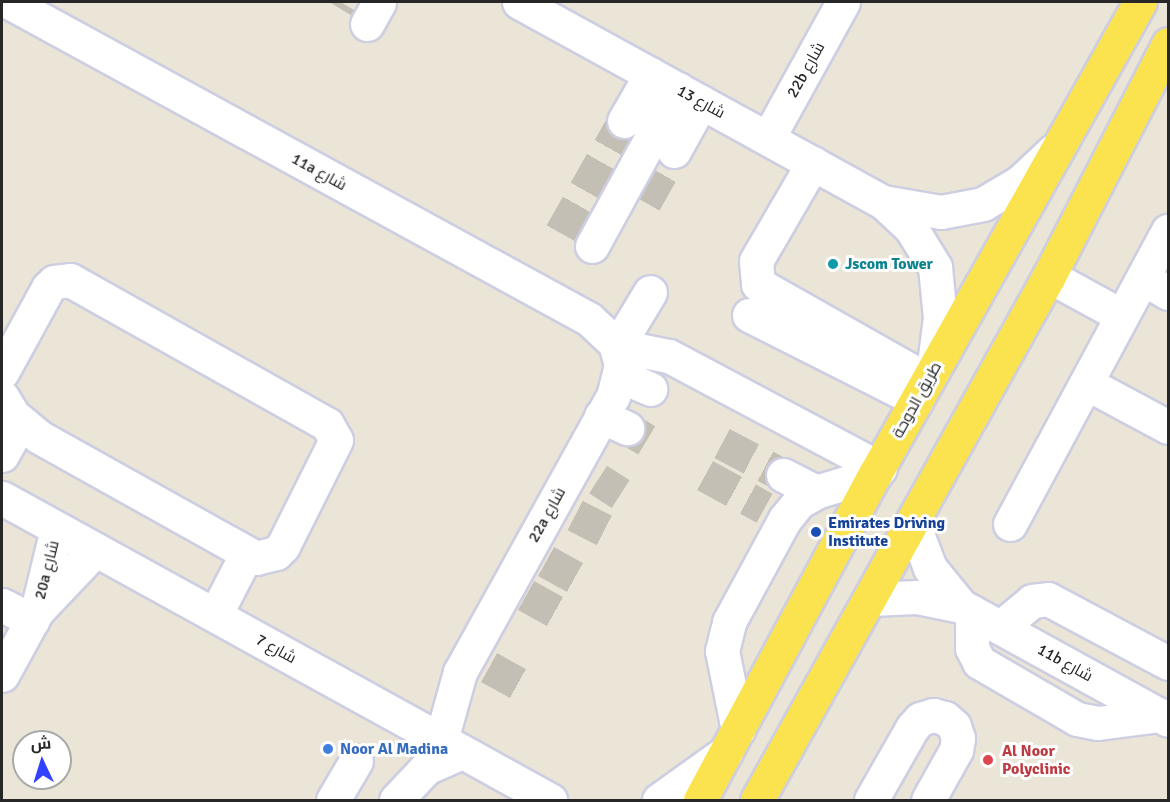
<!DOCTYPE html>
<html>
<head>
<meta charset="utf-8">
<style>
	body { margin:0 }
	#map { position:relative; width:1170px; height:802px; overflow:hidden; background:#ebe5d7; font-family:Signika,Cairo,sans-serif }
	div>[style] { position:absolute }
	[style*='--x'] { left:calc(var(--x)*1px); top:calc(var(--y)*1px); width:calc(var(--w)*1px); rotate:calc(var(--a)*1deg) }
	.minor-tunnel>* { height:33px; margin-top:-16.5px; transform-origin:0; background:repeating-linear-gradient(90deg,#c4bfb4 0 33px,transparent 0 49px) }
	.roads { filter:drop-shadow(2px 0 #cdcee2) drop-shadow(-2px 0 #cdcee2) drop-shadow(0 2px #cdcee2) drop-shadow(0 -2px #cdcee2) }
	.minor>* { height:33px; margin:-16.5px; padding:0 16.5px; transform-origin:16.5px; border-radius:16.5px; background:#fff }
	.major>* { height:33px; margin:-16.5px; padding:0 16.5px; transform-origin:16.5px; border-radius:16.5px; background:#fae34e }
	.dots>* { width:16px; height:16px; translate:-50% -50%; box-sizing:border-box; border:3px solid #fff; border-radius:50% }
	span { translate:-50% -50%; white-space:nowrap; text-align:center; line-height:1.15; -webkit-text-stroke:6px #fff; paint-order:stroke }
	.street-label { font-size:16px; color:#272727 }
	.culture-label { font-size:16px; color:#0d838f; font-weight:700 }
	.left { translate:0 -50%; text-align:left }
	.transit-label { font-size:16px; color:#164399; font-weight:700 }
	.shop-label { font-size:16px; color:#366cbe; font-weight:700 }
	.health-label { font-size:16px; color:#be3a42; font-weight:700 }
	.frame { position:absolute; inset:0; border:3px solid #272727; pointer-events:none }
	.north { position:absolute; left:12px; top:730px; width:60px; height:60px; box-sizing:border-box; background:#fff; border:2px solid #a9a9a9; border-radius:50%; rotate:356deg; font-size:16px; font-weight:700; line-height:24px; text-align:center; color:#272727 }
	.north::after { content:''; display:block; margin:auto; width:21px; height:27px; background:#3142ff; clip-path:polygon(50% 0,100% 100%,50% 72%,0 100%) }
</style>
</head>
<body>
<div id="map">
	<div class="minor-tunnel">
		<i style="--x:338;--y:7;--w:6;--a:-59"></i>
		<i style="--x:645;--y:202;--w:59;--a:-60.4"></i>
		<i style="--x:561;--y:233;--w:129;--a:-60.6"></i>
		<i style="--x:627;--y:428;--w:23;--a:31"></i>
		<i style="--x:722;--y:443;--w:69;--a:27.7"></i>
		<i style="--x:705;--y:475;--w:68;--a:28.8"></i>
		<i style="--x:598;--y:479;--w:27;--a:33"></i>
		<i style="--x:575;--y:515;--w:33;--a:27"></i>
		<i style="--x:546;--y:561;--w:39;--a:29"></i>
		<i style="--x:526;--y:595;--w:35;--a:29"></i>
		<i style="--x:489;--y:667;--w:35;--a:29"></i>
	</div>
	<div class="roads">
		<div class="minor">
			<i style="--x:9;--y:2;--w:661;--a:28.66"></i>
			<i style="--x:589;--y:319;--w:35;--a:43"></i>
			<i style="--x:615;--y:343;--w:23;--a:75"></i>
			<i style="--x:621;--y:365;--w:32;--a:104"></i>
			<i style="--x:613;--y:396;--w:316;--a:119"></i>
			<i style="--x:460;--y:672;--w:71;--a:105.6"></i>
			<i style="--x:519;--y:2;--w:415;--a:28.8"></i>
			<i style="--x:883;--y:202;--w:38;--a:43"></i>
			<i style="--x:911;--y:228;--w:46;--a:58.4"></i>
			<i style="--x:935;--y:267;--w:51;--a:84.4"></i>
			<i style="--x:940;--y:318;--w:53;--a:97.5"></i>
			<i style="--x:367;--y:24;--w:25;--a:-61"></i>
			<i style="--x:624;--y:121;--w:54;--a:-60.1"></i>
			<i style="--x:768;--y:138;--w:155;--a:-61.1"></i>
			<i style="--x:674;--y:151;--w:56;--a:-61.1"></i>
			<i style="--x:813;--y:163;--w:113;--a:120.2"></i>
			<i style="--x:756;--y:261;--w:23;--a:85"></i>
			<i style="--x:758;--y:284;--w:195;--a:29.5"></i>
			<i style="--x:883;--y:202;--w:59;--a:9.8"></i>
			<i style="--x:941;--y:212;--w:43;--a:-10.8"></i>
			<i style="--x:983;--y:204;--w:43;--a:-30.7"></i>
			<i style="--x:1020;--y:182;--w:45;--a:-43.2"></i>
			<i style="--x:592;--y:246;--w:179;--a:-61.3"></i>
			<i style="--x:1049;--y:276;--w:83;--a:28.7"></i>
			<i style="--x:1143;--y:278;--w:29;--a:31"></i>
			<i style="--x:749;--y:315;--w:188;--a:26.8"></i>
			<i style="--x:617;--y:347;--w:64;--a:-59"></i>
			<i style="--x:621;--y:365;--w:26;--a:-32"></i>
			<i style="--x:643;--y:351;--w:26;--a:11"></i>
			<i style="--x:669;--y:356;--w:239;--a:28"></i>
			<i style="--x:2;--y:372;--w:96;--a:-61.3"></i>
			<i style="--x:48;--y:288;--w:8;--a:-45"></i>
			<i style="--x:54;--y:282;--w:16;--a:-7"></i>
			<i style="--x:70;--y:280;--w:295;--a:29.3"></i>
			<i style="--x:327;--y:424;--w:18;--a:61"></i>
			<i style="--x:336;--y:440;--w:119;--a:116.6"></i>
			<i style="--x:283;--y:546;--w:10;--a:135"></i>
			<i style="--x:276;--y:553;--w:21;--a:166"></i>
			<i style="--x:256;--y:558;--w:250;--a:-150.8"></i>
			<i style="--x:38;--y:436;--w:33;--a:-140"></i>
			<i style="--x:13;--y:415;--w:21;--a:-121"></i>
			<i style="--x:620;--y:376;--w:33;--a:23"></i>
			<i style="--x:1086;--y:383;--w:93;--a:28.2"></i>
			<i style="--x:601;--y:416;--w:29;--a:25"></i>
			<i style="--x:2;--y:455;--w:38;--a:-61"></i>
			<i style="--x:783;--y:475;--w:37;--a:27"></i>
			<i style="--x:2;--y:498;--w:626;--a:28.86"></i>
			<i style="--x:913;--y:523;--w:48;--a:69.3"></i>
			<i style="--x:930;--y:568;--w:49;--a:50.8"></i>
			<i style="--x:1010;--y:524;--w:333;--a:-61.7"></i>
			<i style="--x:871;--y:599;--w:46;--a:-2.5"></i>
			<i style="--x:917;--y:597;--w:45;--a:11.6"></i>
			<i style="--x:961;--y:606;--w:236;--a:28.8"></i>
			<i style="--x:2;--y:605;--w:34;--a:27"></i>
			<i style="--x:37;--y:611;--w:84;--a:-76.3"></i>
			<i style="--x:972;--y:612;--w:36;--a:90"></i>
			<i style="--x:972;--y:648;--w:16;--a:63"></i>
			<i style="--x:979;--y:662;--w:113;--a:30.2"></i>
			<i style="--x:1077;--y:719;--w:21;--a:11"></i>
			<i style="--x:1098;--y:723;--w:63;--a:-7.4"></i>
			<i style="--x:215;--y:615;--w:68;--a:-62.7"></i>
			<i style="--x:1001;--y:627;--w:40;--a:-40"></i>
			<i style="--x:1032;--y:601;--w:16;--a:-7"></i>
			<i style="--x:1048;--y:599;--w:136;--a:28.1"></i>
			<i style="--x:2;--y:675;--w:73;--a:-61.3"></i>
			<i style="--x:37;--y:611;--w:84;--a:-46.4"></i>
			<i style="--x:738;--y:730;--w:81;--a:-101.4"></i>
			<i style="--x:722;--y:651;--w:30;--a:-76"></i>
			<i style="--x:729;--y:622;--w:117;--a:-61.5"></i>
			<i style="--x:785;--y:519;--w:22;--a:-51"></i>
			<i style="--x:799;--y:502;--w:20;--a:-30"></i>
			<i style="--x:816;--y:492;--w:62;--a:-17"></i>
			<i style="--x:333;--y:800;--w:45;--a:-59.5"></i>
			<i style="--x:396;--y:800;--w:44;--a:-46.8"></i>
			<i style="--x:426;--y:768;--w:39;--a:-24"></i>
			<i style="--x:659;--y:800;--w:82;--a:-35.6"></i>
			<i style="--x:871;--y:800;--w:83;--a:-60.3"></i>
			<i style="--x:912;--y:728;--w:12;--a:-48"></i>
			<i style="--x:920;--y:719;--w:14;--a:-17"></i>
			<i style="--x:933;--y:715;--w:12;--a:14"></i>
			<i style="--x:945;--y:718;--w:12;--a:42"></i>
			<i style="--x:954;--y:726;--w:13;--a:72"></i>
			<i style="--x:958;--y:738;--w:12;--a:99"></i>
			<i style="--x:956;--y:750;--w:57;--a:119.2"></i>
		</div>
		<div class="major">
			<i style="--x:700;--y:800;--w:370;--a:-61.8"></i>
			<i style="--x:875;--y:474;--w:541;--a:-60.69"></i>
			<i style="--x:757;--y:800;--w:600;--a:-60.87"></i>
			<i style="--x:1049;--y:276;--w:261;--a:-62.8"></i>
		</div>
	</div>
	<div class="dots">
		<i style="left:833px;top:264px;background:#0f9aa8"></i>
		<i style="left:816px;top:532px;background:#1a4fb4"></i>
		<i style="left:328px;top:749px;background:#3f7fe0"></i>
		<i style="left:988px;top:760px;background:#e0444e"></i>
	</div>
	<div class="street-label">
		<span style="left:806px;top:70px;rotate:-61deg">22b شارع</span>
		<span style="left:701px;top:102px;rotate:29deg">شارع 13</span>
		<span style="left:319px;top:172px;rotate:29deg">11a شارع</span>
		<span style="left:917px;top:400px;rotate:-61deg">طريق الدوحة</span>
		<span style="left:547px;top:515px;rotate:-61deg">22a شارع</span>
		<span style="left:47px;top:570px;rotate:-76deg">20a شارع</span>
		<span style="left:276px;top:649px;rotate:29deg">شارع 7</span>
		<span style="left:1065px;top:663px;rotate:29deg">11b شارع</span>
	</div>
	<div class="culture-label">
		<span class="left" style="left:845px;top:264px">Jscom Tower</span>
	</div>
	<div class="transit-label">
		<span class="left" style="left:828px;top:532px">Emirates Driving<br>Institute</span>
	</div>
	<div class="shop-label">
		<span class="left" style="left:340px;top:749px">Noor Al Madina</span>
	</div>
	<div class="health-label">
		<span class="left" style="left:1002px;top:760px">Al Noor<br>Polyclinic</span>
	</div>
	<div class="frame"></div>
	<div class="north">ش</div>
</div>
</body>
</html>
